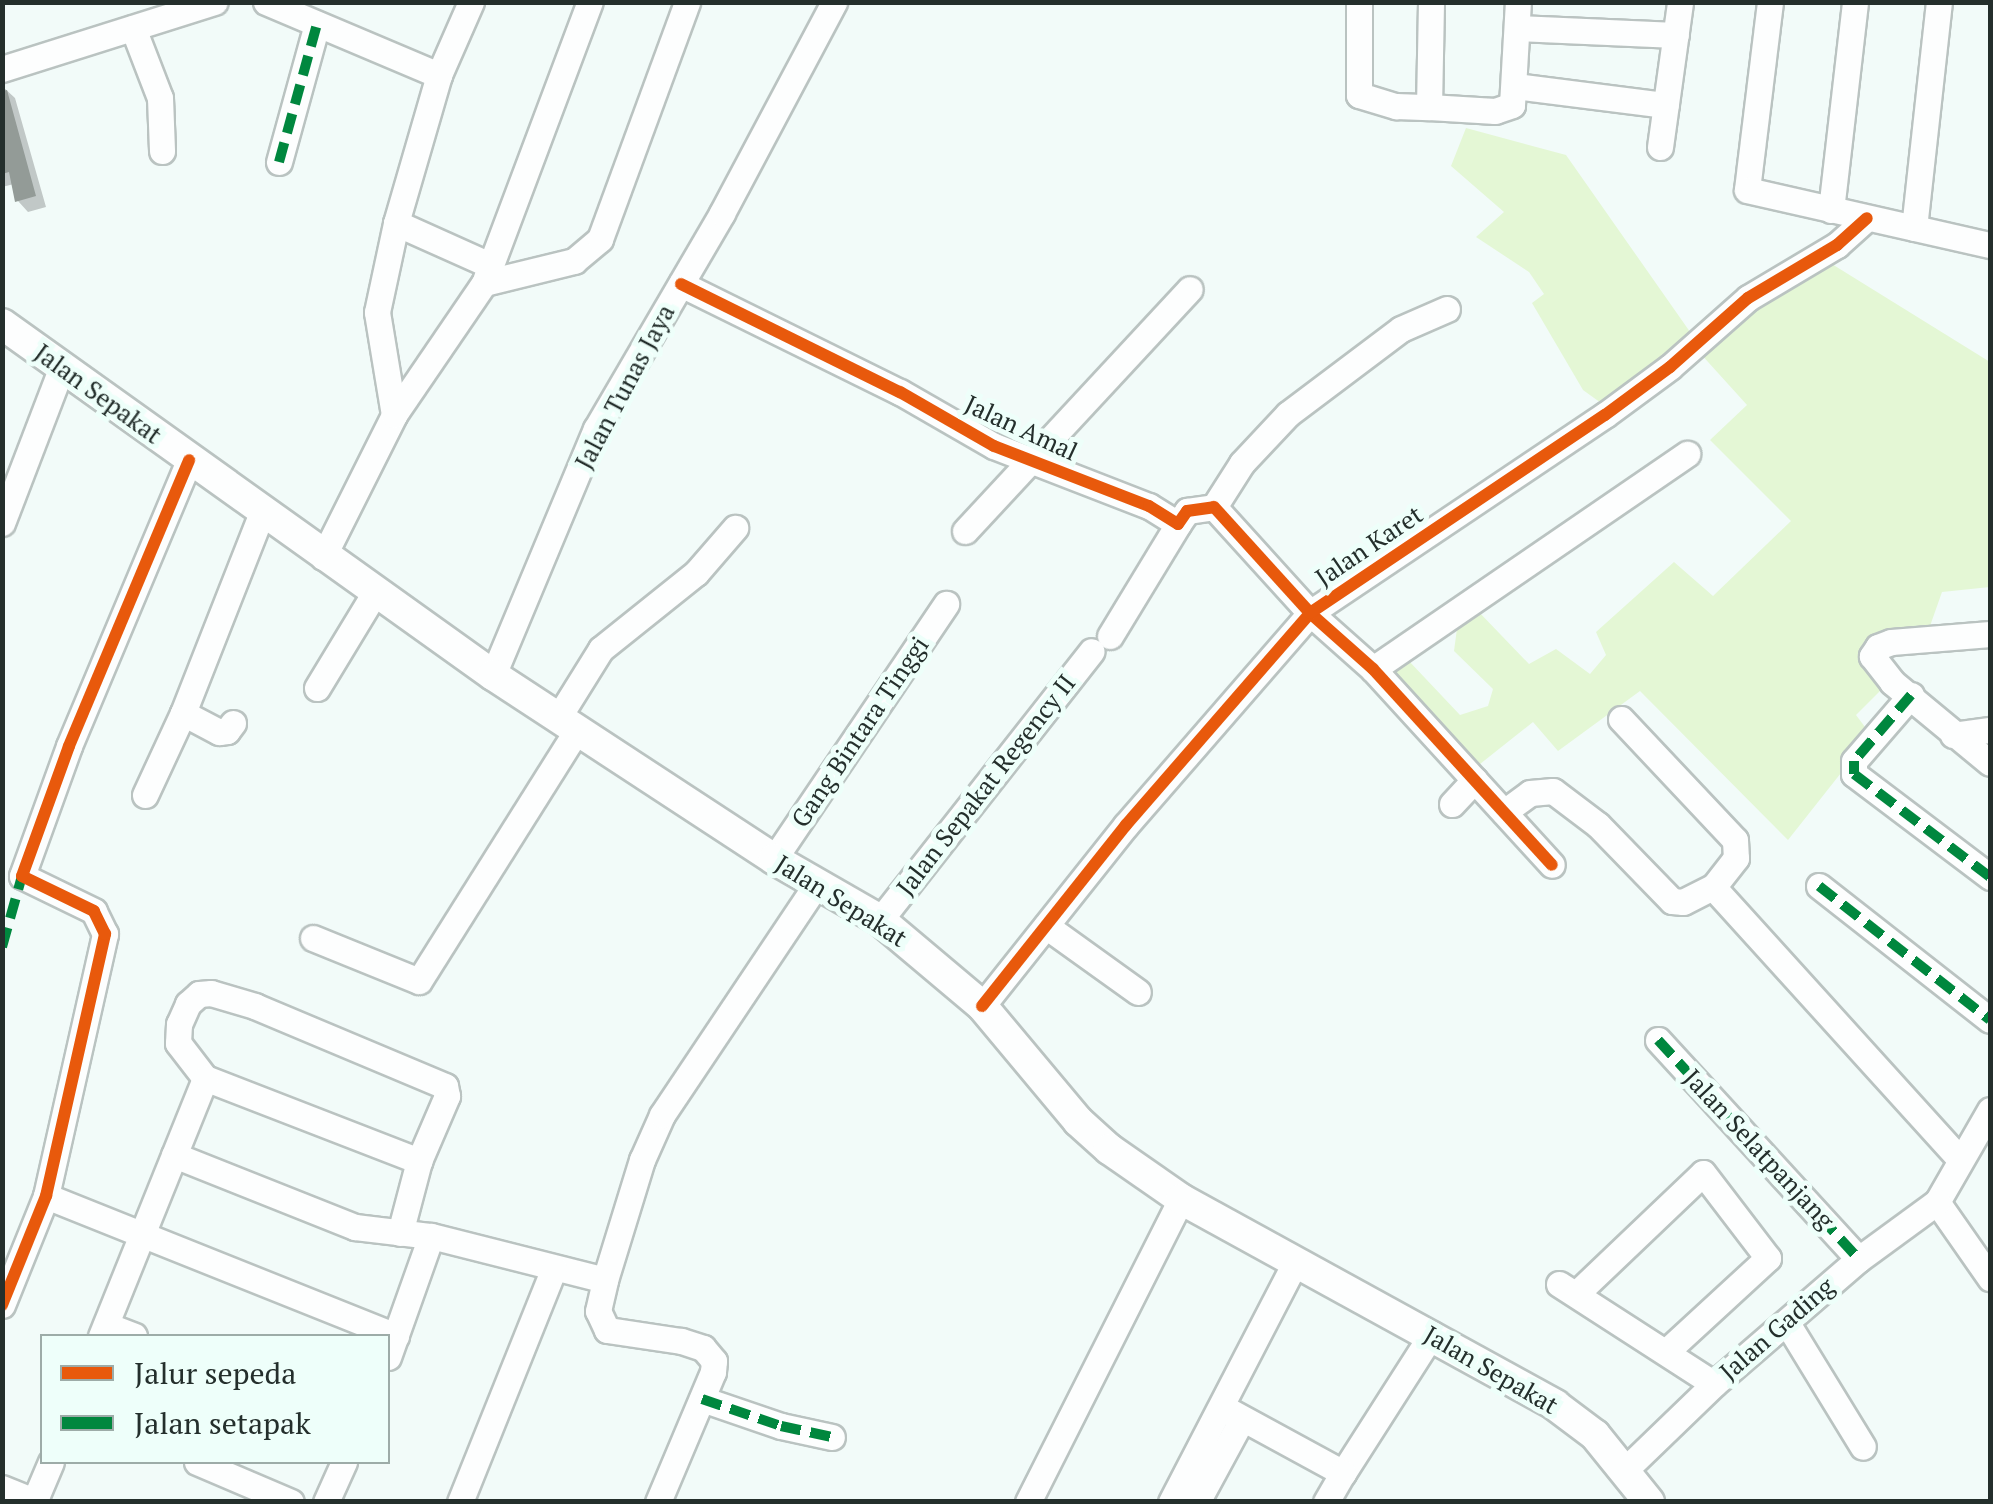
<!DOCTYPE html>
<html>
<head>
<meta charset="utf-8">
<style>
	body { margin:0 }
	#map { position:relative; width:1993px; height:1504px; overflow:hidden; background:#f2fbf9; font-family:"PT Serif",serif }
	div>[style] { position:absolute }
	[style*='--x'] { left:calc(var(--x)*1px); top:calc(var(--y)*1px); width:calc(var(--w)*1px); rotate:calc(var(--a)*1deg) }
	.green>* { inset:0; background:#e4f7d5 }
	.shadow>* { inset:0; background:#0003 }
	.building>* { inset:0; background:#939b97 }
	.roads { filter:drop-shadow(2px 0 #bac3c1) drop-shadow(-2px 0 #bac3c1) drop-shadow(0 2px #bac3c1) drop-shadow(0 -2px #bac3c1) }
	.minor>* { height:25px; margin:-12.5px; padding:0 12.5px; transform-origin:12.5px; border-radius:12.5px; background:#fdfefe }
	.major>* { height:30px; margin:-15px; padding:0 15px; transform-origin:15px; border-radius:15px; background:#fdfefe }
	.quiet>* { height:10px; margin-top:-5px; transform-origin:0; background:repeating-linear-gradient(90deg,#00873e 0 20px,transparent 0 30px) }
	.cycleway>* { height:12px; margin:-6px; padding:0 6px; transform-origin:6px; border-radius:6px; background:#e8590c }
	span { translate:-50% -50%; white-space:nowrap; text-align:center; line-height:1.15; -webkit-text-stroke:10px #eefffa; paint-order:stroke }
	.street-label { font-size:25px; color:#242f2c }
	.frame { position:absolute; inset:0; border:5px solid #242f2c; pointer-events:none }
	.legend { position:absolute; left:40px; top:1334px; width:350px; height:130px; box-sizing:border-box; background:#eefffa; border:2px solid #9daca8; margin:0; padding:12px 18px; list-style:none; font-size:30px; color:#242f2c }
	.legend li { display:flex; align-items:center; gap:20px; height:50px }
	.legend b { width:50px; border:2px solid #9daca8 }
</style>
</head>
<body>
<div id="map">
	<div class="green">
		<i style="clip-path:polygon(1466px 128px,1566px 155px,1695px 339px,1608px 408px,1583px 390px,1532px 303px,1544px 294px,1529px 272px,1476px 237px,1504px 212px,1451px 166px)"></i>
		<i style="clip-path:polygon(1827px 261px,1990px 362px,1990px 587px,1942px 592px,1930px 626px,1882px 631px,1864px 644px,1863px 657px,1886px 685px,1856px 715px,1871px 735px,1788px 840px,1640px 691px,1558px 751px,1533px 722px,1475px 768px,1384px 675px,1408px 660px,1460px 715px,1488px 706px,1493px 689px,1454px 651px,1458px 621px,1476px 609px,1529px 664px,1556px 649px,1590px 674px,1606px 655px,1596px 632px,1674px 562px,1713px 596px,1791px 521px,1710px 440px,1747px 405px,1699px 352px,1725px 325px)"></i>
	</div>
	<div class="shadow">
		<i style="clip-path:polygon(2px 86px,15px 98px,46px 207px,28px 212px,18px 201px,14px 184px,2px 187px)"></i>
	</div>
	<div class="building">
		<i style="clip-path:polygon(7px 90px,36px 196px,15px 202px,9px 172px,2px 174px,2px 91px)"></i>
	</div>
	<div class="roads">
		<div class="minor">
			<i style="--x:266;--y:2;--w:188;--a:22.9"></i>
			<i style="--x:471;--y:2;--w:80;--a:113.7"></i>
			<i style="--x:439;--y:75;--w:154;--a:106.2"></i>
			<i style="--x:396;--y:223;--w:103;--a:24.1"></i>
			<i style="--x:1359;--y:2;--w:93;--a:90"></i>
			<i style="--x:1359;--y:95;--w:39;--a:17"></i>
			<i style="--x:1396;--y:106;--w:33;--a:2"></i>
			<i style="--x:1429;--y:107;--w:105;--a:-88.9"></i>
			<i style="--x:1770;--y:2;--w:189;--a:97"></i>
			<i style="--x:1747;--y:190;--w:249;--a:12.8"></i>
			<i style="--x:133;--y:28;--w:75;--a:68.9"></i>
			<i style="--x:160;--y:98;--w:53;--a:87.8"></i>
			<i style="--x:1517;--y:28;--w:159;--a:2.5"></i>
			<i style="--x:2;--y:69;--w:223;--a:-17.5"></i>
			<i style="--x:1515;--y:86;--w:152;--a:7.2"></i>
			<i style="--x:1429;--y:107;--w:66;--a:3.5"></i>
			<i style="--x:1495;--y:111;--w:18;--a:-19"></i>
			<i style="--x:1512;--y:105;--w:103;--a:-86.7"></i>
			<i style="--x:1660;--y:147;--w:146;--a:-82.1"></i>
			<i style="--x:279;--y:162;--w:143;--a:-74.6"></i>
			<i style="--x:1831;--y:210;--w:209;--a:-83.4"></i>
			<i style="--x:1914;--y:228;--w:227;--a:-83.7"></i>
			<i style="--x:486;--y:278;--w:295;--a:-69.4"></i>
			<i style="--x:681;--y:284;--w:244;--a:26.3"></i>
			<i style="--x:900;--y:392;--w:108;--a:29.9"></i>
			<i style="--x:994;--y:446;--w:166;--a:21.2"></i>
			<i style="--x:1149;--y:506;--w:34;--a:32"></i>
			<i style="--x:1178;--y:524;--w:16;--a:-55"></i>
			<i style="--x:1187;--y:511;--w:27;--a:-8"></i>
			<i style="--x:1214;--y:507;--w:143;--a:47.8"></i>
			<i style="--x:1310;--y:613;--w:84;--a:41.6"></i>
			<i style="--x:1373;--y:669;--w:265;--a:47.6"></i>
			<i style="--x:394;--y:415;--w:104;--a:-99.4"></i>
			<i style="--x:377;--y:312;--w:91;--a:-77.9"></i>
			<i style="--x:1214;--y:507;--w:52;--a:-57.5"></i>
			<i style="--x:1242;--y:463;--w:67;--a:-46.8"></i>
			<i style="--x:1288;--y:414;--w:141;--a:-37"></i>
			<i style="--x:1401;--y:329;--w:50;--a:-23.5"></i>
			<i style="--x:2;--y:523;--w:165;--a:-69"></i>
			<i style="--x:965;--y:531;--w:330;--a:-47.1"></i>
			<i style="--x:323;--y:557;--w:159;--a:-63.4"></i>
			<i style="--x:394;--y:415;--w:160;--a:-55.7"></i>
			<i style="--x:484;--y:283;--w:93;--a:-13.7"></i>
			<i style="--x:574;--y:261;--w:34;--a:-40"></i>
			<i style="--x:600;--y:239;--w:252;--a:-69.8"></i>
			<i style="--x:1990;--y:634;--w:99;--a:175.4"></i>
			<i style="--x:1891;--y:642;--w:14;--a:159"></i>
			<i style="--x:1878;--y:647;--w:11;--a:124"></i>
			<i style="--x:1872;--y:656;--w:33;--a:52"></i>
			<i style="--x:1892;--y:682;--w:127;--a:39.6"></i>
			<i style="--x:1110;--y:636;--w:131;--a:-58.7"></i>
			<i style="--x:1373;--y:669;--w:381;--a:-34.4"></i>
			<i style="--x:493;--y:675;--w:267;--a:-67.3"></i>
			<i style="--x:596;--y:429;--w:250;--a:-59.7"></i>
			<i style="--x:722;--y:213;--w:239;--a:-62"></i>
			<i style="--x:317;--y:688;--w:110;--a:-58.8"></i>
			<i style="--x:1911;--y:695;--w:87;--a:130.8"></i>
			<i style="--x:1854;--y:761;--w:13;--a:90"></i>
			<i style="--x:1854;--y:774;--w:171;--a:37.1"></i>
			<i style="--x:183;--y:713;--w:41;--a:27.8"></i>
			<i style="--x:219;--y:732;--w:8;--a:-7"></i>
			<i style="--x:227;--y:731;--w:10;--a:-53"></i>
			<i style="--x:558;--y:718;--w:81;--a:-58.1"></i>
			<i style="--x:601;--y:649;--w:122;--a:-38.7"></i>
			<i style="--x:696;--y:573;--w:60;--a:-49.1"></i>
			<i style="--x:1621;--y:719;--w:166;--a:46.7"></i>
			<i style="--x:1735;--y:840;--w:18;--a:87"></i>
			<i style="--x:1736;--y:858;--w:37;--a:128"></i>
			<i style="--x:1713;--y:887;--w:367;--a:47.8"></i>
			<i style="--x:1953;--y:735;--w:37;--a:-8"></i>
			<i style="--x:145;--y:795;--w:90;--a:-65.1"></i>
			<i style="--x:183;--y:713;--w:216;--a:-68.5"></i>
			<i style="--x:1452;--y:804;--w:33;--a:-47"></i>
			<i style="--x:1504;--y:812;--w:32;--a:-36"></i>
			<i style="--x:1530;--y:793;--w:23;--a:-5"></i>
			<i style="--x:1553;--y:791;--w:56;--a:37.1"></i>
			<i style="--x:1598;--y:825;--w:106;--a:45.8"></i>
			<i style="--x:1672;--y:901;--w:11;--a:5"></i>
			<i style="--x:1683;--y:902;--w:34;--a:-27"></i>
			<i style="--x:774;--y:859;--w:308;--a:-56"></i>
			<i style="--x:1819;--y:886;--w:217;--a:38.1"></i>
			<i style="--x:880;--y:920;--w:342;--a:-51.8"></i>
			<i style="--x:1046;--y:926;--w:113;--a:35.7"></i>
			<i style="--x:313;--y:938;--w:114;--a:22.1"></i>
			<i style="--x:419;--y:981;--w:297;--a:-57.8"></i>
			<i style="--x:982;--y:1006;--w:231;--a:-51.5"></i>
			<i style="--x:1126;--y:825;--w:281;--a:-49"></i>
			<i style="--x:1310;--y:613;--w:355;--a:-33.9"></i>
			<i style="--x:1605;--y:415;--w:81;--a:-36.4"></i>
			<i style="--x:1670;--y:367;--w:104;--a:-41.5"></i>
			<i style="--x:1748;--y:298;--w:104;--a:-30.8"></i>
			<i style="--x:1837;--y:245;--w:40;--a:-42"></i>
			<i style="--x:1658;--y:1040;--w:297;--a:47.5"></i>
			<i style="--x:1990;--y:1110;--w:106;--a:119.9"></i>
			<i style="--x:1937;--y:1202;--w:93;--a:55.1"></i>
			<i style="--x:174;--y:1155;--w:195;--a:21.7"></i>
			<i style="--x:355;--y:1227;--w:77;--a:6.8"></i>
			<i style="--x:431;--y:1236;--w:179;--a:14.2"></i>
			<i style="--x:46;--y:1196;--w:377;--a:21.8"></i>
			<i style="--x:400;--y:1233;--w:74;--a:-75.2"></i>
			<i style="--x:419;--y:1161;--w:71;--a:-66.7"></i>
			<i style="--x:447;--y:1096;--w:10;--a:-101"></i>
			<i style="--x:445;--y:1086;--w:206;--a:-157.2"></i>
			<i style="--x:255;--y:1006;--w:46;--a:-163.5"></i>
			<i style="--x:211;--y:993;--w:12;--a:175"></i>
			<i style="--x:199;--y:994;--w:15;--a:138"></i>
			<i style="--x:188;--y:1004;--w:22;--a:114"></i>
			<i style="--x:179;--y:1024;--w:19;--a:93"></i>
			<i style="--x:178;--y:1043;--w:44;--a:52.4"></i>
			<i style="--x:205;--y:1078;--w:230;--a:21.2"></i>
			<i style="--x:1559;--y:1284;--w:184;--a:32.8"></i>
			<i style="--x:1576;--y:1294;--w:175;--a:-43.6"></i>
			<i style="--x:1703;--y:1173;--w:107;--a:52.6"></i>
			<i style="--x:1768;--y:1258;--w:137;--a:137.4"></i>
			<i style="--x:2;--y:1305;--w:118;--a:-68"></i>
			<i style="--x:46;--y:1196;--w:269;--a:-77.3"></i>
			<i style="--x:105;--y:934;--w:25;--a:-116"></i>
			<i style="--x:94;--y:911;--w:80;--a:-154.1"></i>
			<i style="--x:22;--y:876;--w:138;--a:-70.1"></i>
			<i style="--x:69;--y:746;--w:310;--a:-67.2"></i>
			<i style="--x:1787;--y:1323;--w:145;--a:58.5"></i>
			<i style="--x:106;--y:1325;--w:30;--a:21"></i>
			<i style="--x:101;--y:1336;--w:278;--a:-68"></i>
			<i style="--x:388;--y:1357;--w:128;--a:-70.4"></i>
			<i style="--x:702;--y:1399;--w:83;--a:18.9"></i>
			<i style="--x:781;--y:1426;--w:52;--a:12.2"></i>
			<i style="--x:1222;--y:1407;--w:138;--a:28.6"></i>
			<i style="--x:1343;--y:1473;--w:165;--a:-57.4"></i>
			<i style="--x:197;--y:1462;--w:102;--a:23.1"></i>
			<i style="--x:1627;--y:1468;--w:121;--a:-44"></i>
			<i style="--x:1714;--y:1384;--w:191;--a:-40.8"></i>
			<i style="--x:1859;--y:1259;--w:97;--a:-36.2"></i>
			<i style="--x:2;--y:1488;--w:38;--a:22"></i>
			<i style="--x:34;--y:1502;--w:43;--a:-67"></i>
			<i style="--x:326;--y:1502;--w:44;--a:-65.8"></i>
			<i style="--x:460;--y:1502;--w:252;--a:-68.1"></i>
			<i style="--x:658;--y:1502;--w:141;--a:-67.1"></i>
			<i style="--x:713;--y:1372;--w:11;--a:-85"></i>
			<i style="--x:714;--y:1361;--w:17;--a:-130"></i>
			<i style="--x:703;--y:1348;--w:23;--a:-162"></i>
			<i style="--x:681;--y:1341;--w:75;--a:-171.5"></i>
			<i style="--x:607;--y:1330;--w:21;--a:-115"></i>
			<i style="--x:598;--y:1311;--w:32;--a:-77"></i>
			<i style="--x:605;--y:1280;--w:126;--a:-72.9"></i>
			<i style="--x:642;--y:1160;--w:49;--a:-66"></i>
			<i style="--x:662;--y:1115;--w:277;--a:-56.2"></i>
			<i style="--x:1028;--y:1502;--w:339;--a:-63.2"></i>
			<i style="--x:1171;--y:1502;--w:271;--a:-62.6"></i>
			<i style="--x:1197;--y:1502;--w:94;--a:-61.5"></i>
			<i style="--x:1326;--y:1502;--w:34;--a:-60"></i>
		</div>
		<div class="major">
			<i style="--x:2;--y:324;--w:604;--a:35.56"></i>
			<i style="--x:493;--y:675;--w:336;--a:33.2"></i>
			<i style="--x:774;--y:859;--w:122;--a:29.9"></i>
			<i style="--x:880;--y:920;--w:133;--a:40.1"></i>
			<i style="--x:982;--y:1006;--w:150;--a:50.1"></i>
			<i style="--x:1078;--y:1121;--w:42;--a:42.1"></i>
			<i style="--x:1109;--y:1149;--w:88;--a:34.8"></i>
			<i style="--x:1181;--y:1199;--w:427;--a:28.8"></i>
			<i style="--x:1555;--y:1405;--w:50;--a:36.9"></i>
			<i style="--x:1595;--y:1435;--w:86;--a:51.1"></i>
		</div>
	</div>
	<div class="quiet">
		<i style="--x:279;--y:162;--w:143;--a:-74.6"></i>
		<i style="--x:1911;--y:695;--w:87;--a:130.8"></i>
		<i style="--x:1854;--y:761;--w:13;--a:90"></i>
		<i style="--x:1854;--y:774;--w:171;--a:37.1"></i>
		<i style="--x:1819;--y:886;--w:217;--a:38.1"></i>
		<i style="--x:2;--y:947;--w:74;--a:-74.3"></i>
		<i style="--x:1658;--y:1040;--w:297;--a:47.5"></i>
		<i style="--x:702;--y:1399;--w:83;--a:18.9"></i>
		<i style="--x:781;--y:1426;--w:52;--a:12.2"></i>
	</div>
	<div class="cycleway">
		<i style="--x:681;--y:284;--w:244;--a:26.3"></i>
		<i style="--x:900;--y:392;--w:108;--a:29.9"></i>
		<i style="--x:994;--y:446;--w:166;--a:21.2"></i>
		<i style="--x:1149;--y:506;--w:34;--a:32"></i>
		<i style="--x:1178;--y:524;--w:16;--a:-55"></i>
		<i style="--x:1187;--y:511;--w:27;--a:-8"></i>
		<i style="--x:1214;--y:507;--w:143;--a:47.8"></i>
		<i style="--x:1310;--y:613;--w:84;--a:41.6"></i>
		<i style="--x:1373;--y:669;--w:265;--a:47.6"></i>
		<i style="--x:982;--y:1006;--w:231;--a:-51.5"></i>
		<i style="--x:1126;--y:825;--w:281;--a:-49"></i>
		<i style="--x:1310;--y:613;--w:355;--a:-33.9"></i>
		<i style="--x:1605;--y:415;--w:81;--a:-36.4"></i>
		<i style="--x:1670;--y:367;--w:104;--a:-41.5"></i>
		<i style="--x:1748;--y:298;--w:104;--a:-30.8"></i>
		<i style="--x:1837;--y:245;--w:40;--a:-42"></i>
		<i style="--x:2;--y:1305;--w:118;--a:-68"></i>
		<i style="--x:46;--y:1196;--w:269;--a:-77.3"></i>
		<i style="--x:105;--y:934;--w:25;--a:-116"></i>
		<i style="--x:94;--y:911;--w:80;--a:-154.1"></i>
		<i style="--x:22;--y:876;--w:138;--a:-70.1"></i>
		<i style="--x:69;--y:746;--w:310;--a:-67.2"></i>
	</div>
	<div class="street-label">
		<span style="left:625px;top:387px;rotate:-62deg">Jalan Tunas Jaya</span>
		<span style="left:98px;top:394px;rotate:36deg">Jalan Sepakat</span>
		<span style="left:1021px;top:428px;rotate:25deg">Jalan Amal</span>
		<span style="left:1369px;top:546px;rotate:-34deg">Jalan Karet</span>
		<span style="left:860px;top:732px;rotate:-56deg">Gang Bintara Tinggi</span>
		<span style="left:986px;top:785px;rotate:-52deg">Jalan Sepakat Regency II</span>
		<span style="left:841px;top:901px;rotate:32deg">Jalan Sepakat</span>
		<span style="left:1759px;top:1149px;rotate:47deg">Jalan Selatpanjang</span>
		<span style="left:1777px;top:1329px;rotate:-41deg">Jalan Gading</span>
		<span style="left:1491px;top:1370px;rotate:30deg">Jalan Sepakat</span>
	</div>
	<div class="frame"></div>
	<ul class="legend">
	<li><b style="height:12px;background:#e8590c"></b>Jalur sepeda</li>
	<li><b style="height:12px;background:#00873e"></b>Jalan setapak</li>
	</ul>
</div>
</body>
</html>
